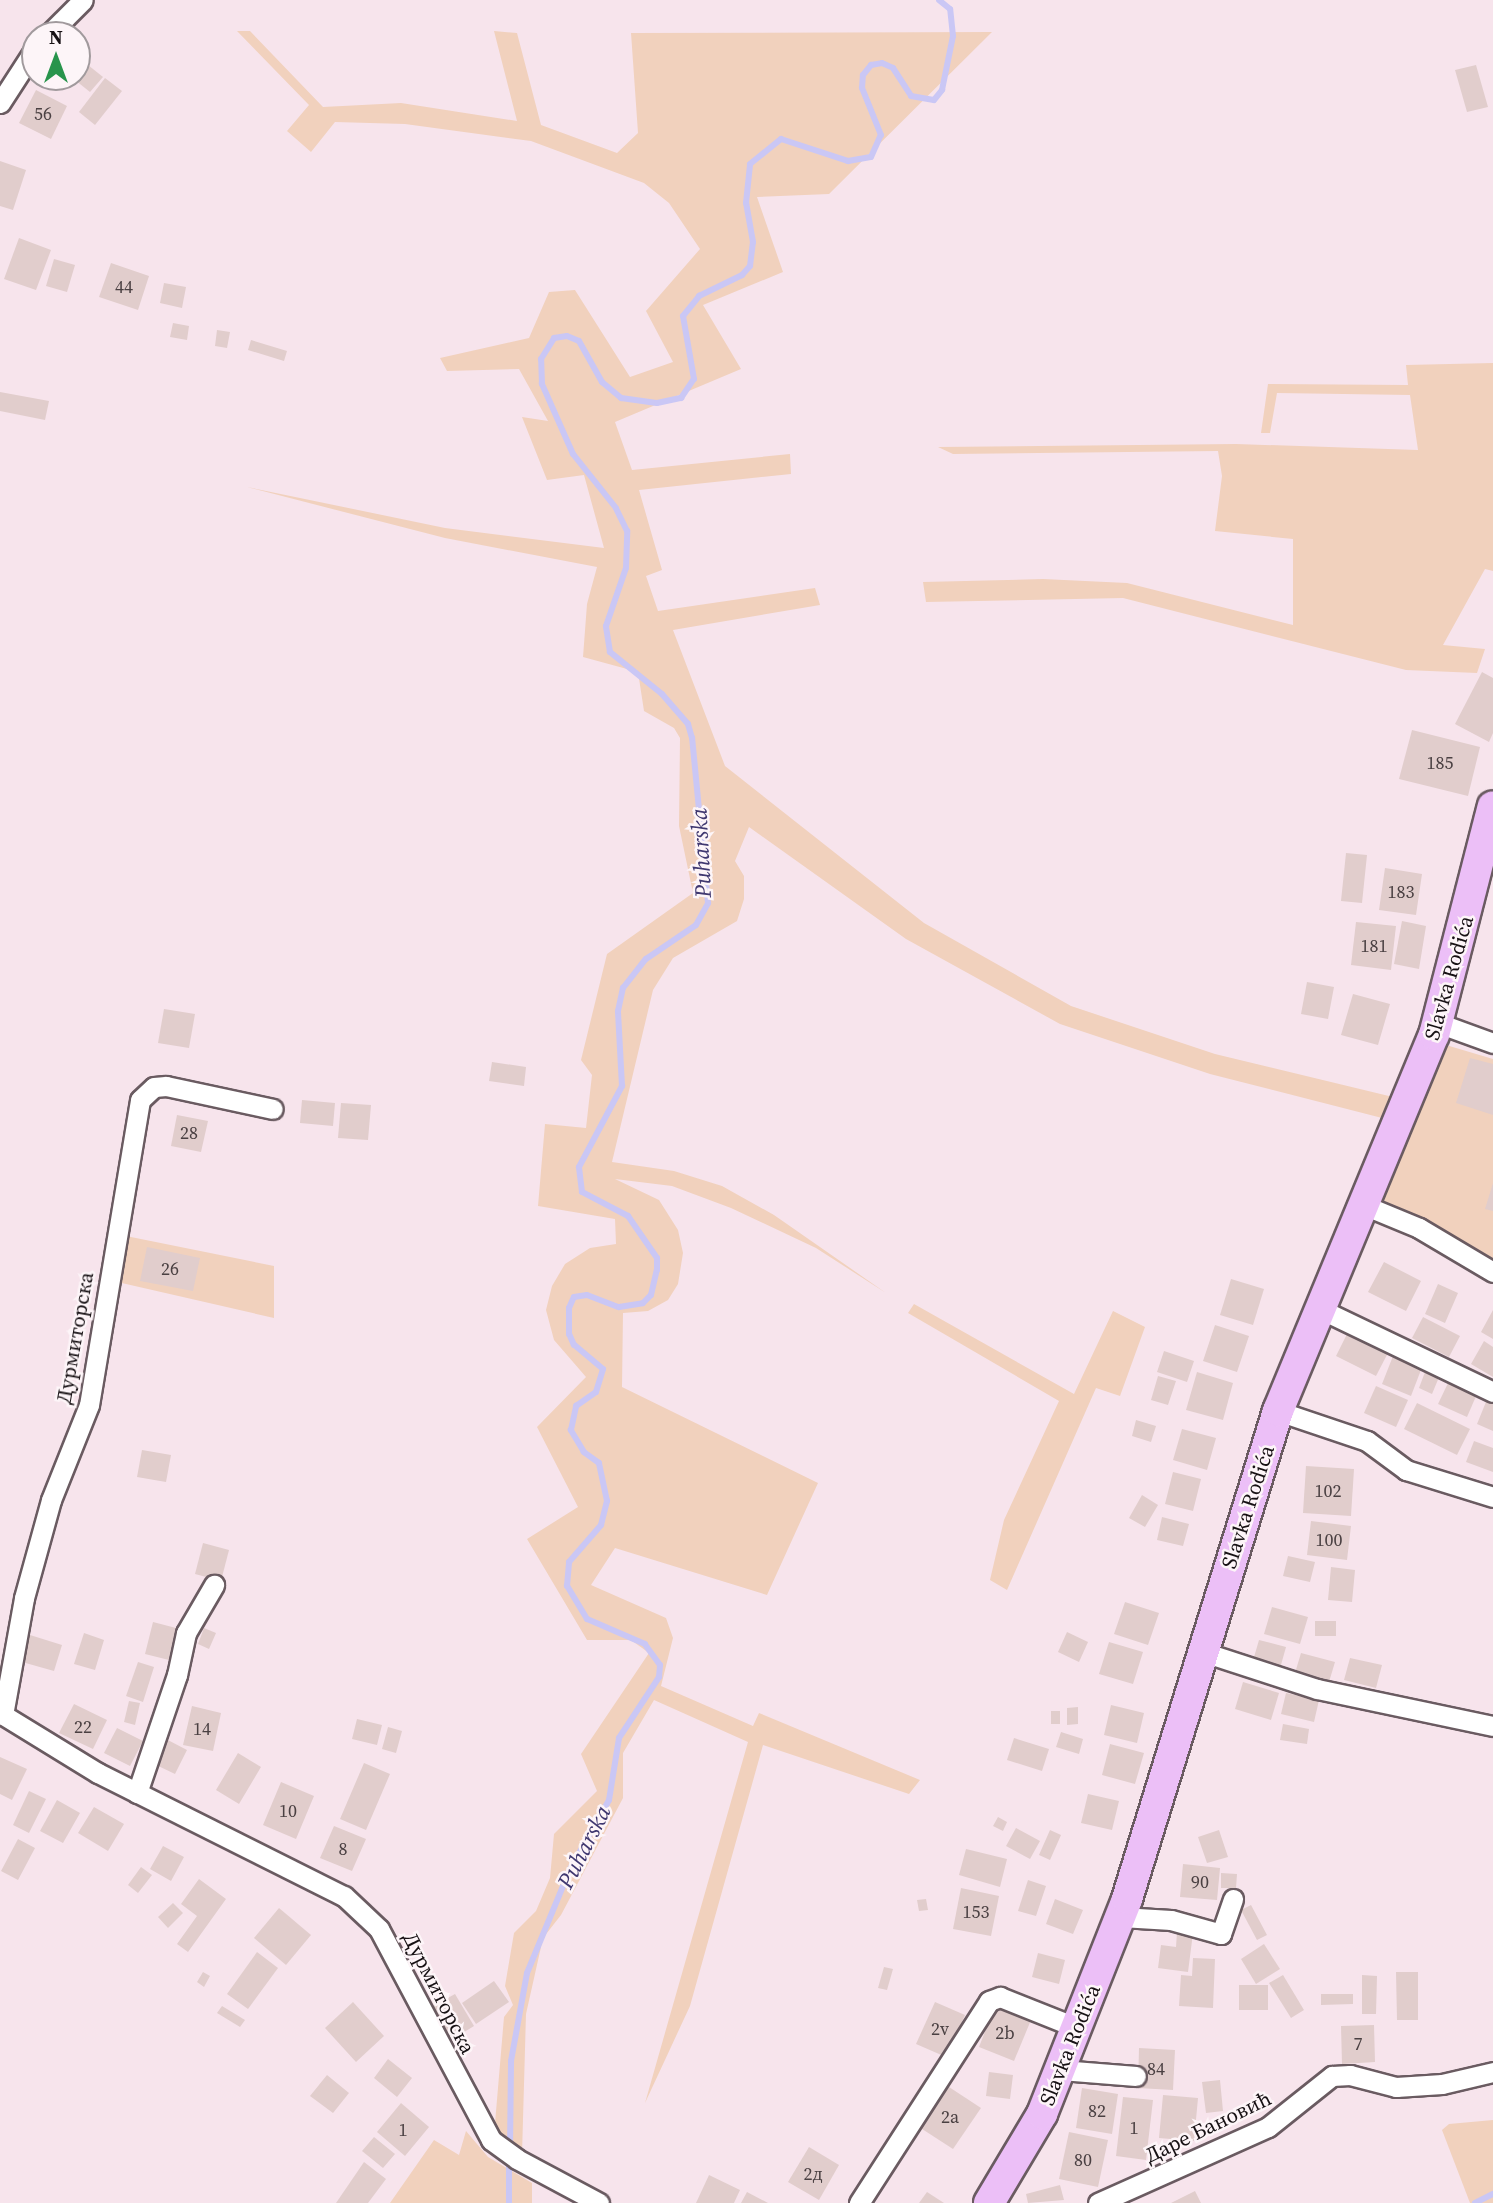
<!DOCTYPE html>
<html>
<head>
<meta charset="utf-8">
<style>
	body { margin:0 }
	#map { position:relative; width:1493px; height:2203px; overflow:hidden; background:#f7e4ec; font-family:"Source Serif 4",serif }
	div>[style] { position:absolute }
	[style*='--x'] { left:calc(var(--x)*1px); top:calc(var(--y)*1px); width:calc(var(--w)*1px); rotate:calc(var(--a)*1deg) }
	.green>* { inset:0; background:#f1d1bd }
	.stream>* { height:6px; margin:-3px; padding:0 3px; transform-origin:3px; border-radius:3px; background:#cac7f5 }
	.building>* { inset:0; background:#e1cdcc }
	.roads { filter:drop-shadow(2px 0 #6a5b61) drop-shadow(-2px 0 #6a5b61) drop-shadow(0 2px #6a5b61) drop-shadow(0 -2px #6a5b61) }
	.street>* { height:19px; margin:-9.5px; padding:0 9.5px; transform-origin:9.5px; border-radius:9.5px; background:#fff }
	.primary>* { height:30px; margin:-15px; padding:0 15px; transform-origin:15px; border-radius:15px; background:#ecbff7 }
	span { translate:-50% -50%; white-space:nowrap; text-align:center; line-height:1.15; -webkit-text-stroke:5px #fdf5f8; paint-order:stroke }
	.number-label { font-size:18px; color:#4a4042 }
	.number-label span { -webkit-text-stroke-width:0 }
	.street-label { font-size:21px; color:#171114 }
	.water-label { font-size:23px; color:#403870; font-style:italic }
	.north { position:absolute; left:21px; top:21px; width:70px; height:70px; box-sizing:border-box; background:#fdf5f8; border:2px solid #a19a9d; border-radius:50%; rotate:0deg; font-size:19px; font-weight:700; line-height:28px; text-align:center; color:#171114 }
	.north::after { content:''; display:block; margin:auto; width:24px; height:32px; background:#28944c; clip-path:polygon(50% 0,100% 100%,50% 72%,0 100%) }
</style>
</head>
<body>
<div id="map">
	<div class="green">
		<i style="clip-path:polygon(237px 31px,250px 31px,323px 107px,401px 103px,517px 121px,494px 31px,517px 33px,541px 125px,617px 153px,638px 133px,631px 33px,992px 32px,829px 194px,757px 197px,783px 272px,703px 305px,741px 369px,615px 422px,632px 470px,790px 454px,791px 474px,639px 490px,662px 570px,646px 576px,658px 611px,815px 588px,820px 605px,673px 630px,725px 766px,924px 923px,1071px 1006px,1215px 1054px,1393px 1097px,1386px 1119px,1210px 1074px,1060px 1024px,906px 939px,749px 827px,735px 861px,744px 876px,744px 899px,737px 921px,673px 958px,653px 990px,612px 1162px,674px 1171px,722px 1186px,774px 1215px,886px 1293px,816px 1248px,731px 1208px,672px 1186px,615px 1179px,659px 1200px,678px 1230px,683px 1253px,678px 1284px,668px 1300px,648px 1311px,623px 1313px,622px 1387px,818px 1483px,767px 1595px,615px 1548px,591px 1585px,666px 1618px,673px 1638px,661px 1686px,753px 1726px,759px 1713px,920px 1780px,909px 1794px,763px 1745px,690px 2006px,645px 2103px,748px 1742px,654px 1700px,623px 1753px,623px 1798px,561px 1915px,543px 1938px,526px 2014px,522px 2155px,494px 2135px,504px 2017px,513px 2005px,505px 1986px,514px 1933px,536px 1911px,550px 1878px,554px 1834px,597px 1791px,581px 1754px,649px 1653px,631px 1640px,587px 1640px,527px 1539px,578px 1507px,537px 1427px,586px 1377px,554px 1340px,546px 1310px,552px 1286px,565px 1264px,590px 1248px,616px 1244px,615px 1219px,538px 1206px,545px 1124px,586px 1128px,592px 1075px,581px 1060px,607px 954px,693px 893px,679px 826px,680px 738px,674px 728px,644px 711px,638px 672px,583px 657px,587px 604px,597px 567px,445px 538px,247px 487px,445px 528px,604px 548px,584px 475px,547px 480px,522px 417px,548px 421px,519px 369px,447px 371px,440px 358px,529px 338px,549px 292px,575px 290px,630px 377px,673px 362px,646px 311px,700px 249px,669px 203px,644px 183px,531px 141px,405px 124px,335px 122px,311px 152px,287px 131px,309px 105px)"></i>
		<i style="clip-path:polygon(1493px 363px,1493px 571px,1485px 569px,1443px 645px,1485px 649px,1477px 673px,1406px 670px,1123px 598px,926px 602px,923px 582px,1043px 579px,1127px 583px,1293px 625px,1293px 539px,1215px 531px,1222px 476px,1218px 451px,953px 454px,938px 447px,1236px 444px,1418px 450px,1410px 395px,1277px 393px,1270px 433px,1261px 433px,1268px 384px,1408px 385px,1406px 365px)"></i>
		<i style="clip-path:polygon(1446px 1045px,1493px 1059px,1493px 1267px,1380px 1210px)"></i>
		<i style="clip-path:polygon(121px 1235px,274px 1266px,274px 1318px,113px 1281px)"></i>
		<i style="clip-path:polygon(914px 1304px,1074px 1394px,1113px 1311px,1145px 1327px,1120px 1396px,1096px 1388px,1007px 1590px,990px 1580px,1004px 1520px,1059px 1401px,908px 1313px)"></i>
		<i style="clip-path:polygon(1493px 2120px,1493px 2203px,1470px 2203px,1442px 2130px,1449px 2124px)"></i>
		<i style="clip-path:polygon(466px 2131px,488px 2157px,532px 2183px,532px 2203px,390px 2203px,434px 2140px,459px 2155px)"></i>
	</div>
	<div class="stream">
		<i style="--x:510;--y:2147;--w:86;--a:-89.3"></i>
		<i style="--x:511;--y:2061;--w:89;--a:-79.7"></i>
		<i style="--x:527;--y:1973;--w:113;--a:-67.5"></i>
		<i style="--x:570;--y:1869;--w:79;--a:-60.5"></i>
		<i style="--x:609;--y:1800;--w:63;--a:-80.8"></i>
		<i style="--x:619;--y:1738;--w:73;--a:-56.7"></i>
		<i style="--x:659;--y:1677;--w:12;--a:-85"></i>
		<i style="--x:660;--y:1665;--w:26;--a:-126"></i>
		<i style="--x:645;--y:1644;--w:63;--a:-156.7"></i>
		<i style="--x:587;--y:1619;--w:39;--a:-121"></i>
		<i style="--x:567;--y:1586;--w:24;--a:-85"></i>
		<i style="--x:569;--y:1562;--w:49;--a:-49.1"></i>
		<i style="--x:601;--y:1525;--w:25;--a:-76"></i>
		<i style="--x:607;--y:1501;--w:39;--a:-102"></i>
		<i style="--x:599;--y:1463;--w:19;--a:-144"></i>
		<i style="--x:584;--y:1452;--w:26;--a:-121"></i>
		<i style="--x:571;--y:1430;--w:25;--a:-78"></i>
		<i style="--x:576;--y:1406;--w:24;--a:-35"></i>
		<i style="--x:596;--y:1392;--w:24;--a:-73"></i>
		<i style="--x:603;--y:1369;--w:38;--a:-140"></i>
		<i style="--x:574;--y:1345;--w:12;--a:-114"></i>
		<i style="--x:569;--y:1334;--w:26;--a:-90"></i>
		<i style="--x:569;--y:1308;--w:12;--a:-66"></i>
		<i style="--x:574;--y:1297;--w:13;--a:-9"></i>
		<i style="--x:587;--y:1295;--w:34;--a:21"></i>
		<i style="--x:619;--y:1307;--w:24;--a:-9"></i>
		<i style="--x:643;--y:1303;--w:11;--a:-45"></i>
		<i style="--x:651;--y:1295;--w:26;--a:-77"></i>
		<i style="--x:657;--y:1270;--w:12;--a:-90"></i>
		<i style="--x:657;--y:1258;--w:51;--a:-124.6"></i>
		<i style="--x:628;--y:1216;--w:52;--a:-152.4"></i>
		<i style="--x:582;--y:1192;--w:25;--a:-97"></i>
		<i style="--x:579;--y:1167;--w:92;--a:-62"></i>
		<i style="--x:622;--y:1086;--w:75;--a:-93.1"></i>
		<i style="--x:618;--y:1011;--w:24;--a:-78"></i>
		<i style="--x:623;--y:988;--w:37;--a:-52"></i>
		<i style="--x:646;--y:959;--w:60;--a:-34.2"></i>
		<i style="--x:696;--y:925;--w:25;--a:-61"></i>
		<i style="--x:708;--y:903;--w:166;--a:-95.5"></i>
		<i style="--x:692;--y:738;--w:15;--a:-106"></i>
		<i style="--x:688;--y:724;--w:40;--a:-131"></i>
		<i style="--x:662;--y:694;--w:67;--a:-141.1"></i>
		<i style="--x:610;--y:652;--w:26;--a:-99"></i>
		<i style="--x:606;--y:626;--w:61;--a:-71"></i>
		<i style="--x:626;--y:568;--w:37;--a:-88"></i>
		<i style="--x:627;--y:531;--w:25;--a:-116"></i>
		<i style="--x:616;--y:508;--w:69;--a:-128.5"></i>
		<i style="--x:573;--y:454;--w:77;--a:-113.9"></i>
		<i style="--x:542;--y:384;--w:25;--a:-92"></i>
		<i style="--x:541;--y:359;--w:25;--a:-58"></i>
		<i style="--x:554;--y:338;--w:13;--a:-9"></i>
		<i style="--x:567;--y:336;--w:13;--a:23"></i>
		<i style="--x:579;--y:341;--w:47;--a:60.7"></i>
		<i style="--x:602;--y:382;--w:25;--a:40"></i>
		<i style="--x:621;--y:398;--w:36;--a:8"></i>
		<i style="--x:657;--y:403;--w:25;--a:-12"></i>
		<i style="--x:681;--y:398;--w:23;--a:-56"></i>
		<i style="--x:694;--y:379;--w:64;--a:-99.9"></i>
		<i style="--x:683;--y:316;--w:26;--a:-51"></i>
		<i style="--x:699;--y:296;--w:48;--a:-26"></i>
		<i style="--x:742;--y:275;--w:12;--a:-48"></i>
		<i style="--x:750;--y:266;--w:24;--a:-83"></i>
		<i style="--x:753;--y:242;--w:40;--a:-100"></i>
		<i style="--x:746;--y:203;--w:39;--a:-84"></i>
		<i style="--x:750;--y:164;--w:40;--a:-39"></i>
		<i style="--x:781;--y:139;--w:71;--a:18.2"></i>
		<i style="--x:848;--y:161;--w:23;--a:-10"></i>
		<i style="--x:871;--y:157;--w:24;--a:-66"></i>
		<i style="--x:881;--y:135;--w:51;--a:-112"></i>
		<i style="--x:862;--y:88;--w:13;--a:-86"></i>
		<i style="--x:863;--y:75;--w:13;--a:-51"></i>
		<i style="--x:871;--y:65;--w:11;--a:-10"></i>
		<i style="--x:882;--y:63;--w:12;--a:24"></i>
		<i style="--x:893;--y:68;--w:33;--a:57"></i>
		<i style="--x:911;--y:96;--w:23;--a:10"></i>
		<i style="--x:934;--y:100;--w:13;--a:-51"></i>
		<i style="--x:942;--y:90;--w:55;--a:-78.5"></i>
		<i style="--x:953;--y:36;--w:27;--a:-96"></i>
		<i style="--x:950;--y:9;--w:14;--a:-141"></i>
		<i style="--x:509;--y:2203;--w:45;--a:-90"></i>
		<i style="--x:1475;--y:2203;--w:20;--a:-27"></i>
	</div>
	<div class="building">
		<i style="clip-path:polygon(88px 65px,103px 77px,90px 92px,75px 80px)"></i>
		<i style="clip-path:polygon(1476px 65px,1488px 107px,1467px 112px,1455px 70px)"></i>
		<i style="clip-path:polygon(105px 78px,122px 91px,95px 125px,79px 112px)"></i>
		<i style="clip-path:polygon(36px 90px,67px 106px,51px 139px,19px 123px)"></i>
		<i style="clip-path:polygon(0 161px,26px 170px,13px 210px,0 206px)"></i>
		<i style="clip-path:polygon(19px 238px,51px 250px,36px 290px,4px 279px)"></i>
		<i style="clip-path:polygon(54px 259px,75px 265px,67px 292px,46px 286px)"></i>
		<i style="clip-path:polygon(111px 263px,149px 276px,138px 310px,99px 297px)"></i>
		<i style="clip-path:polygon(164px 283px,186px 287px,182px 308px,160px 303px)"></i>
		<i style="clip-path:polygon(173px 323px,189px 326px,187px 340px,170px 337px)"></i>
		<i style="clip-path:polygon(217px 330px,230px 332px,227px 348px,215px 346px)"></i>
		<i style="clip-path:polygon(251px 340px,287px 351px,284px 361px,248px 350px)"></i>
		<i style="clip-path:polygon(0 392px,49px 401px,45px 420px,0 411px)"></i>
		<i style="clip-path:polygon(1482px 672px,1493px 678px,1493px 733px,1489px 742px,1455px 724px)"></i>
		<i style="clip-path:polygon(1412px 730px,1480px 747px,1468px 796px,1399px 779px)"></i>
		<i style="clip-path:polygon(1346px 853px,1367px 855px,1362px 903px,1341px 901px)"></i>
		<i style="clip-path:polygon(1385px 868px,1422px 874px,1416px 915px,1379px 910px)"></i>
		<i style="clip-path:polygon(1402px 921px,1426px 926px,1419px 969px,1394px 964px)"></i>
		<i style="clip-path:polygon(1356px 922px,1396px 926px,1391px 970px,1351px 965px)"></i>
		<i style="clip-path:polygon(1307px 982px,1334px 987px,1328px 1019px,1301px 1014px)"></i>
		<i style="clip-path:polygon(1353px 994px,1390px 1004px,1378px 1045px,1341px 1035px)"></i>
		<i style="clip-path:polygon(164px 1009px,195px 1014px,189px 1048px,158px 1043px)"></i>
		<i style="clip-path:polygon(1470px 1058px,1493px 1064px,1493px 1115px,1456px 1103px)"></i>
		<i style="clip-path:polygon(492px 1062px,526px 1067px,524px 1086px,489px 1081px)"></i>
		<i style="clip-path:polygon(302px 1100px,335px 1103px,333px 1126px,300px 1123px)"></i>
		<i style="clip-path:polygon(341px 1103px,371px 1105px,368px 1140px,338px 1138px)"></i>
		<i style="clip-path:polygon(177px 1115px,208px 1121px,201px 1152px,171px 1146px)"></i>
		<i style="clip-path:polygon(1493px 1183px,1493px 1211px,1485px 1209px)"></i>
		<i style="clip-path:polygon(147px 1247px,200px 1258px,193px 1291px,140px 1281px)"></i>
		<i style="clip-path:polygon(1384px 1262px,1421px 1281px,1406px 1311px,1368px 1292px)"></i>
		<i style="clip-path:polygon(1231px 1279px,1264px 1289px,1253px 1325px,1220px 1315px)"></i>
		<i style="clip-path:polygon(1438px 1284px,1458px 1293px,1445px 1323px,1425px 1314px)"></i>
		<i style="clip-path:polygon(1493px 1310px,1493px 1339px,1481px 1332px)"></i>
		<i style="clip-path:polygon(1423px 1317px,1460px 1336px,1449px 1357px,1412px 1338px)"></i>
		<i style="clip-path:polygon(1215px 1325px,1249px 1336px,1237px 1372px,1203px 1361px)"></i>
		<i style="clip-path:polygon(1350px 1328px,1390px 1349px,1376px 1376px,1336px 1356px)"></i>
		<i style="clip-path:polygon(1484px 1341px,1493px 1347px,1493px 1377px,1471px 1364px)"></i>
		<i style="clip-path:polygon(1164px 1351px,1194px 1361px,1187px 1382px,1157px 1372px)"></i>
		<i style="clip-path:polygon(1395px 1351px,1424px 1362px,1411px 1396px,1382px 1384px)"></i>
		<i style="clip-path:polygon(1428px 1364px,1442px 1370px,1432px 1394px,1419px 1388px)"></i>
		<i style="clip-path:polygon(1197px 1372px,1233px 1383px,1223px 1420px,1186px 1410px)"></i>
		<i style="clip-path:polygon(1158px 1376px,1176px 1381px,1168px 1405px,1151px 1400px)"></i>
		<i style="clip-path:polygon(1449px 1381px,1477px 1394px,1467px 1417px,1438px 1404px)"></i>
		<i style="clip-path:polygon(1376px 1386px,1408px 1400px,1396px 1427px,1364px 1413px)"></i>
		<i style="clip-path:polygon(1488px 1397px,1493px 1400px,1493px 1431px,1477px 1424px)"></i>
		<i style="clip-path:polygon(1417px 1403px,1470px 1429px,1457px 1455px,1404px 1429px)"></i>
		<i style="clip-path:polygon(1136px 1420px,1156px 1426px,1151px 1442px,1132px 1436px)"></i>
		<i style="clip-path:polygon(1182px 1429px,1216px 1438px,1207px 1470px,1173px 1460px)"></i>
		<i style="clip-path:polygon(1474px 1441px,1493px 1448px,1493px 1472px,1466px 1462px)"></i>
		<i style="clip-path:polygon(142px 1450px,171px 1455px,166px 1482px,137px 1477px)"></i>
		<i style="clip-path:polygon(1306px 1466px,1354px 1469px,1351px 1516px,1303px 1513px)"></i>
		<i style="clip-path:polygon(1173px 1472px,1201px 1479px,1193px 1511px,1165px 1504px)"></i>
		<i style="clip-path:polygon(1142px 1495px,1158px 1505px,1145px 1527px,1129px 1518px)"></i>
		<i style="clip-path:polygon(1162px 1517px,1189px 1524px,1183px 1546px,1157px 1540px)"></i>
		<i style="clip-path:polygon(1311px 1521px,1351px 1526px,1347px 1560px,1307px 1555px)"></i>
		<i style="clip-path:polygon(203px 1543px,229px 1550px,221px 1581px,195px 1574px)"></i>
		<i style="clip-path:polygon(1288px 1556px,1315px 1562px,1310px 1582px,1283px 1576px)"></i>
		<i style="clip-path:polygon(1331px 1567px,1355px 1570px,1352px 1602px,1328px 1600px)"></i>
		<i style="clip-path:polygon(1125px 1602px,1159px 1613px,1148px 1645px,1114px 1634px)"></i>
		<i style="clip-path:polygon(1272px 1607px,1308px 1617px,1300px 1644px,1264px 1634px)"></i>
		<i style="clip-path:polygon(1315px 1621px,1336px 1621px,1336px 1636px,1315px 1636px)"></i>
		<i style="clip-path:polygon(153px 1622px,176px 1628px,169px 1660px,145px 1654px)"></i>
		<i style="clip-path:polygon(204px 1628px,216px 1633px,209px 1649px,198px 1644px)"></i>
		<i style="clip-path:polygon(1067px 1632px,1088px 1642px,1079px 1662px,1058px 1652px)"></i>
		<i style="clip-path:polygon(84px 1633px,104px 1640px,95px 1670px,74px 1664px)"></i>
		<i style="clip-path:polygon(30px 1635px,62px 1645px,54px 1671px,22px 1662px)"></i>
		<i style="clip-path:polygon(1259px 1640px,1286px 1647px,1279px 1672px,1252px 1664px)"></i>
		<i style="clip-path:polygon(1109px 1642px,1143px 1652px,1133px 1684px,1099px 1674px)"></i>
		<i style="clip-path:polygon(1301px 1653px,1335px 1662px,1329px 1682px,1295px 1673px)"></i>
		<i style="clip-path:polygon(1350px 1658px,1382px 1665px,1376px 1688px,1344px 1680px)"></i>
		<i style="clip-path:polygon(138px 1662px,154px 1667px,143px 1702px,126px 1696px)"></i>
		<i style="clip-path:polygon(1243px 1682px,1279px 1693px,1271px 1720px,1235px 1709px)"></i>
		<i style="clip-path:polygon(1286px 1693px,1319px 1700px,1314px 1722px,1281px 1714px)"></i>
		<i style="clip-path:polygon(129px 1701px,140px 1703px,135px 1725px,124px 1722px)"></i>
		<i style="clip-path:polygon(74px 1704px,107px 1720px,93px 1749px,59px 1733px)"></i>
		<i style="clip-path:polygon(1111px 1705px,1144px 1713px,1137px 1743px,1104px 1735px)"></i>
		<i style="clip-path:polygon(192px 1706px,221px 1713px,213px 1751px,183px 1745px)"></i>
		<i style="clip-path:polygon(1078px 1707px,1078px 1724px,1067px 1725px,1067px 1708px)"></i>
		<i style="clip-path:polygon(1051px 1711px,1060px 1711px,1060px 1724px,1051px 1724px)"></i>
		<i style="clip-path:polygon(357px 1719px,382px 1725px,377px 1745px,352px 1739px)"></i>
		<i style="clip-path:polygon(1283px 1724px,1309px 1729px,1307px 1744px,1280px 1740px)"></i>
		<i style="clip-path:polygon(388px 1727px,402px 1731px,396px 1753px,382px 1749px)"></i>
		<i style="clip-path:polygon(117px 1728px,143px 1741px,130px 1766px,104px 1753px)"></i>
		<i style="clip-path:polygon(1061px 1732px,1083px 1739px,1079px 1754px,1056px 1747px)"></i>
		<i style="clip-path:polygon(164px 1738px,187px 1750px,175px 1774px,152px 1763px)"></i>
		<i style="clip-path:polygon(1014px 1738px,1049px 1749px,1042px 1771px,1007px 1760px)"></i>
		<i style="clip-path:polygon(1110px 1744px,1144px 1753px,1135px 1784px,1102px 1775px)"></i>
		<i style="clip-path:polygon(238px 1753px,261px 1767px,239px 1804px,216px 1790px)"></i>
		<i style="clip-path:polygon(0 1757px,27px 1769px,12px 1800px,0 1794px)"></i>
		<i style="clip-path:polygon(364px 1763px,390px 1774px,366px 1830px,340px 1819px)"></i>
		<i style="clip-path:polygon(281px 1782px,314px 1796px,296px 1839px,263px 1825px)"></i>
		<i style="clip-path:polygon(29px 1791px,46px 1799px,29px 1833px,13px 1825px)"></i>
		<i style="clip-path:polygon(1088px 1794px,1119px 1801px,1112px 1830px,1081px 1823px)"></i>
		<i style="clip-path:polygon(57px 1800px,80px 1813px,63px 1843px,40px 1831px)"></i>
		<i style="clip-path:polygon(94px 1807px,124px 1824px,108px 1851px,78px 1833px)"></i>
		<i style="clip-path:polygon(998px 1817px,1007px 1822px,1003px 1831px,993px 1826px)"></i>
		<i style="clip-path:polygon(334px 1826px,366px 1839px,352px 1871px,320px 1858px)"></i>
		<i style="clip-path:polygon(1016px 1828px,1040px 1841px,1030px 1859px,1006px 1846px)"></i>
		<i style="clip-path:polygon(1050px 1830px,1061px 1835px,1050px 1860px,1039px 1855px)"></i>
		<i style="clip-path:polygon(1219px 1830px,1228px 1857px,1207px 1863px,1198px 1837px)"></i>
		<i style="clip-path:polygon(18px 1839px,35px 1848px,18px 1880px,1px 1871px)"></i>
		<i style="clip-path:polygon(163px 1846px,184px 1857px,171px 1881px,150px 1869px)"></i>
		<i style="clip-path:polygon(966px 1849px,1007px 1859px,1000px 1887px,959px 1875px)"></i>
		<i style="clip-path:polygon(1183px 1864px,1220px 1868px,1217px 1900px,1180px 1897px)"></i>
		<i style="clip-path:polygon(141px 1867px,152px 1875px,138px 1893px,128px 1885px)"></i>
		<i style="clip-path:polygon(1221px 1873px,1237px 1874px,1236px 1888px,1221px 1888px)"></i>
		<i style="clip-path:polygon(199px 1879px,226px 1899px,188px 1952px,177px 1944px,197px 1916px,181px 1904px)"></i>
		<i style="clip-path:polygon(1028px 1880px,1046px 1886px,1036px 1916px,1018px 1911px)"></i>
		<i style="clip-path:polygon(961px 1888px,999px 1896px,991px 1936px,953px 1929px)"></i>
		<i style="clip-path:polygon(926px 1899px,928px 1910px,919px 1911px,917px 1900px)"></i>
		<i style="clip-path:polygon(1055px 1899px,1083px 1910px,1073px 1934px,1046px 1924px)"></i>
		<i style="clip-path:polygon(173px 1903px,183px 1913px,168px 1928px,158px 1917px)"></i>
		<i style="clip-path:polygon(1251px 1905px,1267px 1935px,1257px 1940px,1241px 1910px)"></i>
		<i style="clip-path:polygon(279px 1908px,311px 1935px,286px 1965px,254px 1938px)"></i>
		<i style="clip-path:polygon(1177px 1932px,1193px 1933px,1188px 1972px,1158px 1968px,1161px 1945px,1176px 1947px)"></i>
		<i style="clip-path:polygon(1264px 1944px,1280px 1969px,1256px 1984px,1241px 1959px)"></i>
		<i style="clip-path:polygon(257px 1952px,278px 1968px,248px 2009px,227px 1994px)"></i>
		<i style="clip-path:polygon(1038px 1953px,1065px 1960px,1059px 1984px,1032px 1977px)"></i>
		<i style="clip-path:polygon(1193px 1958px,1215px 1959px,1213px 2008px,1179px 2006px,1181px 1975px,1192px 1976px)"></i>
		<i style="clip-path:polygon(884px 1967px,893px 1969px,887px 1990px,878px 1988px)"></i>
		<i style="clip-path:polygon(203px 1972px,210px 1976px,204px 1987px,197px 1982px)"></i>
		<i style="clip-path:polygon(1396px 1972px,1418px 1972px,1418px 2020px,1397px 2020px)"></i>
		<i style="clip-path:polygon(1283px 1975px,1304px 2010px,1291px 2018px,1269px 1983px)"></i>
		<i style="clip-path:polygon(1362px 1975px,1377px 1976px,1376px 2014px,1362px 2014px)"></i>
		<i style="clip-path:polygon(494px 1981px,509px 2002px,476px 2024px,462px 2003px)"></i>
		<i style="clip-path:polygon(1239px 1985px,1268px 1985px,1268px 2010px,1239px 2010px)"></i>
		<i style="clip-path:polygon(455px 1994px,474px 2026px,448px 2042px,428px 2009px)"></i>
		<i style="clip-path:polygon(1321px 1994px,1353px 1994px,1353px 2004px,1321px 2005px)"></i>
		<i style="clip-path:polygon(353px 2002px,384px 2036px,356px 2062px,325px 2028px)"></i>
		<i style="clip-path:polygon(935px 2002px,965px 2015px,946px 2057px,916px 2044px)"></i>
		<i style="clip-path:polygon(222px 2006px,245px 2020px,240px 2027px,217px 2013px)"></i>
		<i style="clip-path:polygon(995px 2006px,1031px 2020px,1014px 2061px,979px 2047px)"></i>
		<i style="clip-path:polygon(1374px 2025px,1375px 2062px,1342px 2064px,1341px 2026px)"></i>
		<i style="clip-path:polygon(1139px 2048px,1175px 2050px,1173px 2090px,1138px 2088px)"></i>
		<i style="clip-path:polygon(388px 2059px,412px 2078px,397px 2097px,374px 2078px)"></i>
		<i style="clip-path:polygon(989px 2072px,1013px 2075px,1010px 2099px,986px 2096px)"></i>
		<i style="clip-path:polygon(327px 2075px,349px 2093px,333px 2113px,310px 2096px)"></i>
		<i style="clip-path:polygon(1220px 2080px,1223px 2111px,1206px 2113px,1202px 2082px)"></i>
		<i style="clip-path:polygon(946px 2085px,981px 2108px,953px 2149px,919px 2127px)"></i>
		<i style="clip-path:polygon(1082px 2088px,1118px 2094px,1112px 2134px,1076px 2128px)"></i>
		<i style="clip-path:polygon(1163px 2095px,1198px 2098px,1194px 2141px,1159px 2138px)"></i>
		<i style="clip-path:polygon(1123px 2097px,1153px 2100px,1146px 2160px,1116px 2156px)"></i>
		<i style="clip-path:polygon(401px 2103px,429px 2127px,405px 2156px,377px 2132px)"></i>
		<i style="clip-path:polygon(1069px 2132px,1108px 2140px,1098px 2187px,1059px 2179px)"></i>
		<i style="clip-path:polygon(374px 2137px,395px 2154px,383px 2168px,362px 2151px)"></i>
		<i style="clip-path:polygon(809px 2147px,839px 2165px,819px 2200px,788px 2182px)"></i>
		<i style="clip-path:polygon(364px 2162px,386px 2179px,368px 2203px,336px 2203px)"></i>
		<i style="clip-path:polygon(709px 2175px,740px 2190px,734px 2203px,696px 2203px)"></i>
		<i style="clip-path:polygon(1060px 2185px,1064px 2200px,1028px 2203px,1026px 2194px)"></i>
		<i style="clip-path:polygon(1195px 2191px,1201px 2203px,1171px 2203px)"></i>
		<i style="clip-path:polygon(747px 2192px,768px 2203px,741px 2203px)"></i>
		<i style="clip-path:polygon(927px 2192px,944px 2203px,919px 2203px)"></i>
	</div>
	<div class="roads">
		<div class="street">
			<i style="--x:48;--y:35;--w:49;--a:-45"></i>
			<i style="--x:0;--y:103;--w:64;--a:-57.1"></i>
			<i style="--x:1438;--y:1023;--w:59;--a:20"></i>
			<i style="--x:1366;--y:1206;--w:57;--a:22.5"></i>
			<i style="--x:1419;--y:1228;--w:86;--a:30.7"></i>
			<i style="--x:1318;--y:1308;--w:194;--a:25.6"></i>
			<i style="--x:1278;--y:1411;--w:94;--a:18.6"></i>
			<i style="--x:1367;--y:1441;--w:49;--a:36.6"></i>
			<i style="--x:1406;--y:1470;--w:91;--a:17.2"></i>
			<i style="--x:1203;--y:1652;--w:120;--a:18"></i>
			<i style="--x:1317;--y:1689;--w:180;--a:11.9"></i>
			<i style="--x:0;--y:1713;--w:115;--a:31.5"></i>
			<i style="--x:98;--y:1773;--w:275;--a:26.6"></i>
			<i style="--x:344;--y:1896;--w:48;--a:43.3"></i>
			<i style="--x:379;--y:1929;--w:239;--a:62"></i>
			<i style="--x:491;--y:2140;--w:32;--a:36"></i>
			<i style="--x:517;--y:2159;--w:93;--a:28.2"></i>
			<i style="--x:3;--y:1715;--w:119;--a:-79.8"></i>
			<i style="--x:24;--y:1598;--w:102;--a:-74.6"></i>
			<i style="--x:51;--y:1500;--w:102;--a:-68.2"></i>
			<i style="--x:89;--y:1405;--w:309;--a:-80.5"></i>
			<i style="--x:140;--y:1100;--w:19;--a:-43"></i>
			<i style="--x:154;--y:1087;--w:12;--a:-5"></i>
			<i style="--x:166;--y:1086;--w:109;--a:12.1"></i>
			<i style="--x:137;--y:1793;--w:125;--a:-71.3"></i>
			<i style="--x:177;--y:1675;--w:43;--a:-77.9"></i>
			<i style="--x:186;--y:1633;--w:56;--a:-59.7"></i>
			<i style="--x:1121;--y:1917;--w:50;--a:3.4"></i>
			<i style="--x:1171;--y:1920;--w:52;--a:15.6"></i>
			<i style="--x:1221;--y:1934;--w:37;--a:-71"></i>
			<i style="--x:1061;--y:2070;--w:75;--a:4.6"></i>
			<i style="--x:859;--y:2203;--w:240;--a:-57.2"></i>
			<i style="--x:989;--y:2001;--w:12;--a:-20"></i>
			<i style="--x:1000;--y:1997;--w:84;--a:21.7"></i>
			<i style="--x:1098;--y:2203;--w:186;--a:-24.1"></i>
			<i style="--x:1268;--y:2127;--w:82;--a:-38.6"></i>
			<i style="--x:1332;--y:2076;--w:18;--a:-3"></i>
			<i style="--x:1350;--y:2075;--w:48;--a:14.6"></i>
			<i style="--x:1396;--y:2087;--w:46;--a:-3.7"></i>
			<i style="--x:1442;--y:2084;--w:52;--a:-13.2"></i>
		</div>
		<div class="primary">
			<i style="--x:989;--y:2203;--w:104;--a:-59.2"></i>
			<i style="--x:1042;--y:2114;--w:231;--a:-68.4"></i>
			<i style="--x:1127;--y:1899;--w:511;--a:-72.81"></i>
			<i style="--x:1278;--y:1411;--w:407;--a:-67.5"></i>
			<i style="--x:1434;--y:1035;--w:236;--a:-75.6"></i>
		</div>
	</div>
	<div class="number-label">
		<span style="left:43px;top:114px">56</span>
		<span style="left:124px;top:287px">44</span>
		<span style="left:1440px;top:763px">185</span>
		<span style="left:1401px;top:892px">183</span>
		<span style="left:1374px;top:946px">181</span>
		<span style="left:189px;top:1133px">28</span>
		<span style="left:170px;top:1269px">26</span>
		<span style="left:1328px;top:1491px">102</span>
		<span style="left:1329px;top:1540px">100</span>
		<span style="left:83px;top:1727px">22</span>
		<span style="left:202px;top:1729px">14</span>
		<span style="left:288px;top:1811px">10</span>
		<span style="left:343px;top:1849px">8</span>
		<span style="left:1200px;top:1882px">90</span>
		<span style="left:976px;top:1912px">153</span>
		<span style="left:940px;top:2029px">2v</span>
		<span style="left:1005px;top:2033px">2b</span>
		<span style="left:1358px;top:2044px">7</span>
		<span style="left:1156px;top:2069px">84</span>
		<span style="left:1097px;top:2111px">82</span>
		<span style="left:950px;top:2117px">2a</span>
		<span style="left:1134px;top:2128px">1</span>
		<span style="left:403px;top:2130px">1</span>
		<span style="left:1083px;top:2160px">80</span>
		<span style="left:813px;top:2174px">2д</span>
	</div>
	<div class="street-label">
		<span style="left:1449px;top:978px;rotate:-74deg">Slavka Rodića</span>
		<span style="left:75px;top:1338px;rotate:-80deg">Дурмиторска</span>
		<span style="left:1248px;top:1507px;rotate:-72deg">Slavka Rodića</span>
		<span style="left:439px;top:1993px;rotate:63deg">Дурмиторска</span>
		<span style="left:1070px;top:2045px;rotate:-68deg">Slavka Rodića</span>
		<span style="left:1208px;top:2127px;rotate:-26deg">Даре Бановић</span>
	</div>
	<div class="water-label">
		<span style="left:701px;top:853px;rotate:-93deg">Puharska</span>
		<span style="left:584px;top:1847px;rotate:-63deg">Puharska</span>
	</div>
	<div class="north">N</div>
</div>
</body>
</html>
